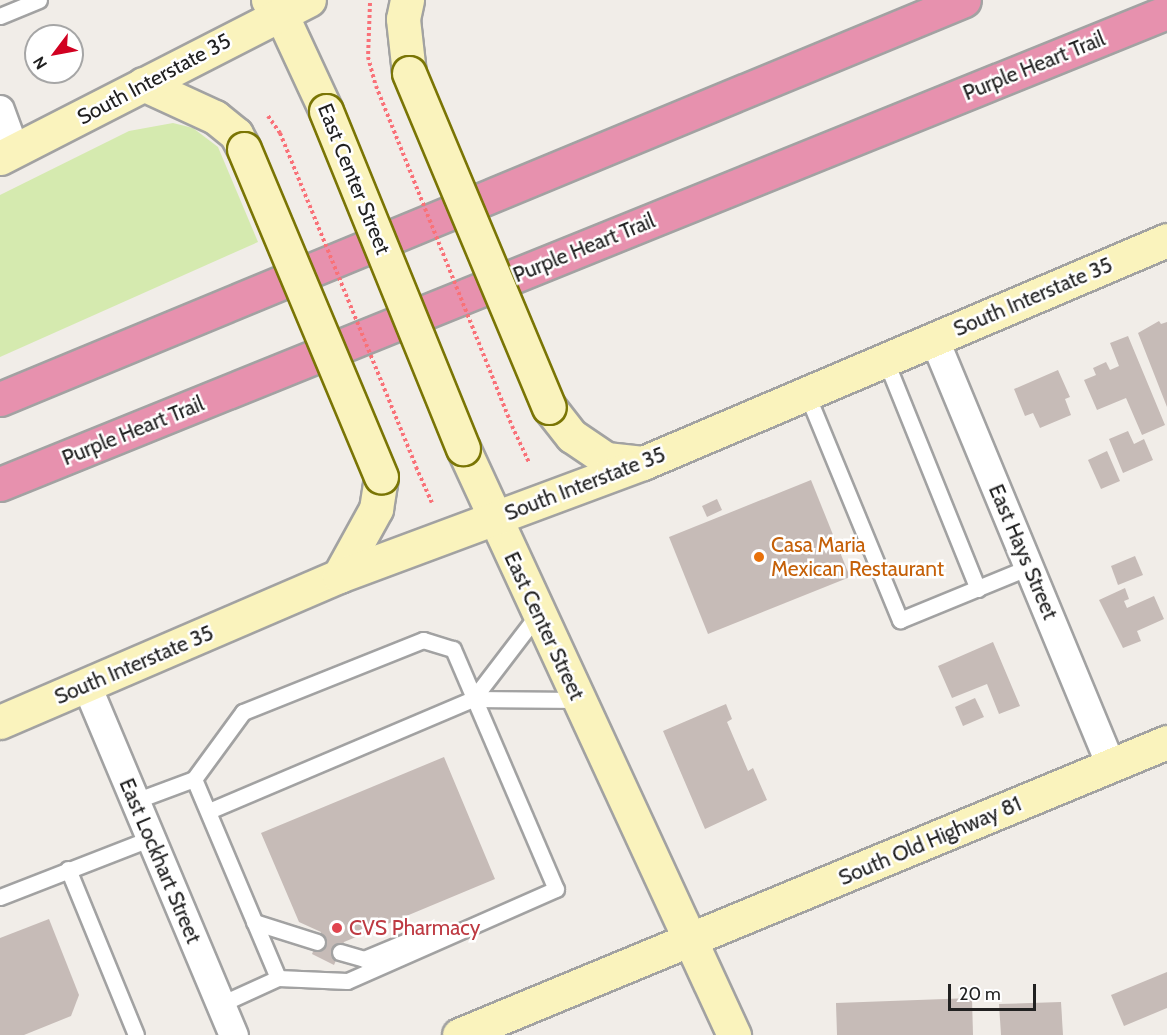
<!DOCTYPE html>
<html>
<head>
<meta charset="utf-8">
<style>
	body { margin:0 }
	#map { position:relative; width:1167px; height:1035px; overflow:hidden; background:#f1ede8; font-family:Cabin,sans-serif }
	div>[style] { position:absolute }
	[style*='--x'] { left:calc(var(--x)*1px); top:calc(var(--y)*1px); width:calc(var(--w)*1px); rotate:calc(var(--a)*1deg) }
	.grass>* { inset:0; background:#d5eaaf }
	.building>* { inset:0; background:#c6bbb7 }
	.path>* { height:4px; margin-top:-2px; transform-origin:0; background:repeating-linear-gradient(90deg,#f97178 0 3px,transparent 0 6px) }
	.roads { filter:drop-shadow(2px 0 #a2a2a2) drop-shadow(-2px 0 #a2a2a2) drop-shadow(0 2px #a2a2a2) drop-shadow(0 -2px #a2a2a2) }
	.lane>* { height:15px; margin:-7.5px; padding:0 7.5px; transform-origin:7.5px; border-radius:7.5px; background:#fff }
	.street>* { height:28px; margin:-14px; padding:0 14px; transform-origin:14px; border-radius:14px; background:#fff }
	.secondary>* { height:33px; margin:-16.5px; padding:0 16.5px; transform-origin:16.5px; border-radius:16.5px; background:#faf3bd }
	.highway>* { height:33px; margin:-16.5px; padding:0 16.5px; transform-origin:16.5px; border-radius:16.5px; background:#e791ae }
	.path-bridge>* { height:4px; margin-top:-2px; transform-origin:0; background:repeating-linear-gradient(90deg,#f97178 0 3px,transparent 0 6px) }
	.bridges { filter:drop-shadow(2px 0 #7a7505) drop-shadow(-2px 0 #7a7505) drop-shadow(0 2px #7a7505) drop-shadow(0 -2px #7a7505) }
	.secondary-bridge>* { height:33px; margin:-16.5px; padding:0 16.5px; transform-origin:16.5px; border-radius:16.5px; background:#faf3bd }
	.dots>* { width:16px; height:16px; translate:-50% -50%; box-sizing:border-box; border:3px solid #fff; border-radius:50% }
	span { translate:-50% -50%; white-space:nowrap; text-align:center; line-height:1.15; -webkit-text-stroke:5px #fff; paint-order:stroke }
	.street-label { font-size:21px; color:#212121 }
	.food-label { font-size:21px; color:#c56008 }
	.left { translate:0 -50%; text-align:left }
	.health-label { font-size:21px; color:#be3a42 }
	.north { position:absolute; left:24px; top:24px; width:60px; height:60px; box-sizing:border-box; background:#fff; border:2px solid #a6a6a6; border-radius:50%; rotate:238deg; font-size:16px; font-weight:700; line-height:24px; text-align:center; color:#212121 }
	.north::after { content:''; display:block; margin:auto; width:21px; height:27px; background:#d10121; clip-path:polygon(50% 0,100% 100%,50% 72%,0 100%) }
	.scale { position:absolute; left:948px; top:984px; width:88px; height:27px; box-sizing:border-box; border:3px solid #212121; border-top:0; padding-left:8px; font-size:18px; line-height:21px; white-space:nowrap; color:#212121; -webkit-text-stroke:4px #fff; paint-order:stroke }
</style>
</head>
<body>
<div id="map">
	<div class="grass">
		<i style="clip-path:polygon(173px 123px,193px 128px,218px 147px,258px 242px,0 357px,0 195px,129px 131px)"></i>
	</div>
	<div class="building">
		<i style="clip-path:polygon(1159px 321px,1161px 324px,1167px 322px,1167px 407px,1138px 333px)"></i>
		<i style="clip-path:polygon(1128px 336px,1165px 425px,1142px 435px,1126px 398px,1097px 410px,1084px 380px,1096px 375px,1093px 368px,1106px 362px,1110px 370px,1119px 366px,1110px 343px)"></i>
		<i style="clip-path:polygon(1058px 370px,1070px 397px,1065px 399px,1071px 415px,1040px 428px,1033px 413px,1025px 416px,1014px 389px)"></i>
		<i style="clip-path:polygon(1128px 431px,1134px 444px,1144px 439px,1153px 460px,1123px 473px,1109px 439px)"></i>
		<i style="clip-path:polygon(1107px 451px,1120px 481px,1101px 489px,1088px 460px)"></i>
		<i style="clip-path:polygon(811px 480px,850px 577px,708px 634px,669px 537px)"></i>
		<i style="clip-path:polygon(717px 499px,722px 510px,707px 517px,702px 506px)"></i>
		<i style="clip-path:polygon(1135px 556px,1143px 575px,1118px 585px,1111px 566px)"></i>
		<i style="clip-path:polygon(1125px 588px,1129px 599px,1124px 601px,1127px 608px,1154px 596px,1164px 619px,1137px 631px,1141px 641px,1123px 648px,1099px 600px)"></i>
		<i style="clip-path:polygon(993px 642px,1020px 706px,999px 714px,987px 684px,952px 698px,938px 666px)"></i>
		<i style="clip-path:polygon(975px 698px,984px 717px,963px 726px,955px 707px)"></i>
		<i style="clip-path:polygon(726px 704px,732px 719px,727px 722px,748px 771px,753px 768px,767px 800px,705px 829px,663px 731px)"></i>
		<i style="clip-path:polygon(444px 757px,495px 879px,344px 942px,334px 965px,312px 954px,321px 932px,299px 922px,261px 833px)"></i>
		<i style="clip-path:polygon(49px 919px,79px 995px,71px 1016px,24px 1035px,0 1035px,0 938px)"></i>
		<i style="clip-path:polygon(1167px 972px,1167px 1008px,1124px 1026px,1111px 995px)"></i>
		<i style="clip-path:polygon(972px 998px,973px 1035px,837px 1035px,836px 1003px)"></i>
		<i style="clip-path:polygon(1061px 1002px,1063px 1035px,1001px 1035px,999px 1004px)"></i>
	</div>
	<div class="path">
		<i style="--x:370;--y:3;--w:54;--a:92.1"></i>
		<i style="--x:368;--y:57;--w:30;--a:75"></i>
		<i style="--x:268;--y:116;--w:21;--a:55"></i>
		<i style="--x:512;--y:426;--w:40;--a:65"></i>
		<i style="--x:416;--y:467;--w:39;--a:66"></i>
	</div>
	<div class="roads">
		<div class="lane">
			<i style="--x:0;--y:16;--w:42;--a:-22.3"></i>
			<i style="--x:885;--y:359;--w:248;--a:68"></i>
			<i style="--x:806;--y:392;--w:247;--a:67.6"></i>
			<i style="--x:900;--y:620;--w:139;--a:-22.3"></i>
			<i style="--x:538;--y:614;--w:107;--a:127.4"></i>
			<i style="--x:473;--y:699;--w:106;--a:0.5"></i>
			<i style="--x:194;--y:779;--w:216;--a:67.1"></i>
			<i style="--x:135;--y:801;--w:63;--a:-20.4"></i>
			<i style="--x:194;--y:779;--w:83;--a:-53.8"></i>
			<i style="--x:243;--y:712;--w:194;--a:-21.8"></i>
			<i style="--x:423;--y:640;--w:31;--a:17"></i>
			<i style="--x:453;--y:649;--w:261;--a:66.8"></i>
			<i style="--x:556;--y:889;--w:228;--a:156.2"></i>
			<i style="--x:347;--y:981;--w:69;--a:-177.5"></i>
			<i style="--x:278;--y:978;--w:63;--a:155.5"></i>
			<i style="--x:209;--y:811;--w:287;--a:-23"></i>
			<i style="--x:68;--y:869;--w:179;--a:67.7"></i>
			<i style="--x:0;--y:897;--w:162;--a:-21.3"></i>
			<i style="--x:254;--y:922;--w:66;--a:17.6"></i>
			<i style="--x:340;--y:952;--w:25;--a:16"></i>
			<i style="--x:364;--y:959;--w:65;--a:-22.6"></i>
			<i style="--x:424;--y:934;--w:24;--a:2"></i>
		</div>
		<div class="street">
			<i style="--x:0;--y:110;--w:44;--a:69.9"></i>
			<i style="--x:934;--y:338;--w:462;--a:67.5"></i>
			<i style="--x:87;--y:686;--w:379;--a:67.2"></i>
		</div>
		<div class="secondary">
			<i style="--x:268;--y:0;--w:19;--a:47"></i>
			<i style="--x:281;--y:14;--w:107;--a:65.1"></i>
			<i style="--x:407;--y:0;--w:19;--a:102"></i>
			<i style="--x:403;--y:19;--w:54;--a:83.7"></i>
			<i style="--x:143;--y:84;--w:79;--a:24.6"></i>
			<i style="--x:215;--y:117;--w:27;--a:39"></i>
			<i style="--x:236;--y:134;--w:17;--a:62"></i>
			<i style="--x:0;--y:158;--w:347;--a:-27.1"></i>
			<i style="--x:549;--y:407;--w:37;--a:52"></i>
			<i style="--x:572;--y:436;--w:41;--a:34.1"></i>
			<i style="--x:606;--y:459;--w:37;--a:6"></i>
			<i style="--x:463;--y:448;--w:647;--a:65.22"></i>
			<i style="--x:339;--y:576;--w:77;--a:-61.1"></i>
			<i style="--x:376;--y:509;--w:32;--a:-81"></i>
			<i style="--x:0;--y:722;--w:369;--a:-23.3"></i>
			<i style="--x:339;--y:576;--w:324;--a:-20.4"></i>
			<i style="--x:643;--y:463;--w:569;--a:-23.05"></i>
			<i style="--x:459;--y:1035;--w:766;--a:-22.48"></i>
		</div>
		<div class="highway">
			<i style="--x:0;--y:399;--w:1043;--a:-22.48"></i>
			<i style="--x:0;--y:484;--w:1259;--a:-22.02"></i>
		</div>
	</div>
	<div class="path-bridge">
		<i style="--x:376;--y:86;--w:366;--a:68.2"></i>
		<i style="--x:280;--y:133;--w:361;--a:67.8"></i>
	</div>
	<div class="bridges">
		<div class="secondary-bridge">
			<i style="--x:409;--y:73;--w:362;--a:67.3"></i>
			<i style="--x:326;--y:111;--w:364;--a:67.9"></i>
			<i style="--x:244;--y:149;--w:355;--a:67.3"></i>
		</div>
	</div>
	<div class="dots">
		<i style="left:759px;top:557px;background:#e8710a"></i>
		<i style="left:337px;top:928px;background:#e0444e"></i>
	</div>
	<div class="street-label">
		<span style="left:1034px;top:66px;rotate:-22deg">Purple Heart Trail</span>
		<span style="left:154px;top:79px;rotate:-28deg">South Interstate 35</span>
		<span style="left:354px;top:179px;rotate:68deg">East Center Street</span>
		<span style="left:584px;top:248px;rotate:-22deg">Purple Heart Trail</span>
		<span style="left:1033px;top:297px;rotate:-23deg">South Interstate 35</span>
		<span style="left:133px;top:431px;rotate:-22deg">Purple Heart Trail</span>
		<span style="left:585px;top:484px;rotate:-21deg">South Interstate 35</span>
		<span style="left:1023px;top:552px;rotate:67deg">East Hays Street</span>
		<span style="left:544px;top:626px;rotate:65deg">East Center Street</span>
		<span style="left:134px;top:665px;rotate:-23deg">South Interstate 35</span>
		<span style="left:930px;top:841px;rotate:-23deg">South Old Highway 81</span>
		<span style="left:160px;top:861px;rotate:67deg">East Lockhart Street</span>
	</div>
	<div class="food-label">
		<span class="left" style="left:771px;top:557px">Casa Maria<br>Mexican Restaurant</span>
	</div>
	<div class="health-label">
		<span class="left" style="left:349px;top:928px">CVS Pharmacy</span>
	</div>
	<div class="north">N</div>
	<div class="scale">20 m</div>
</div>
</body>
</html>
